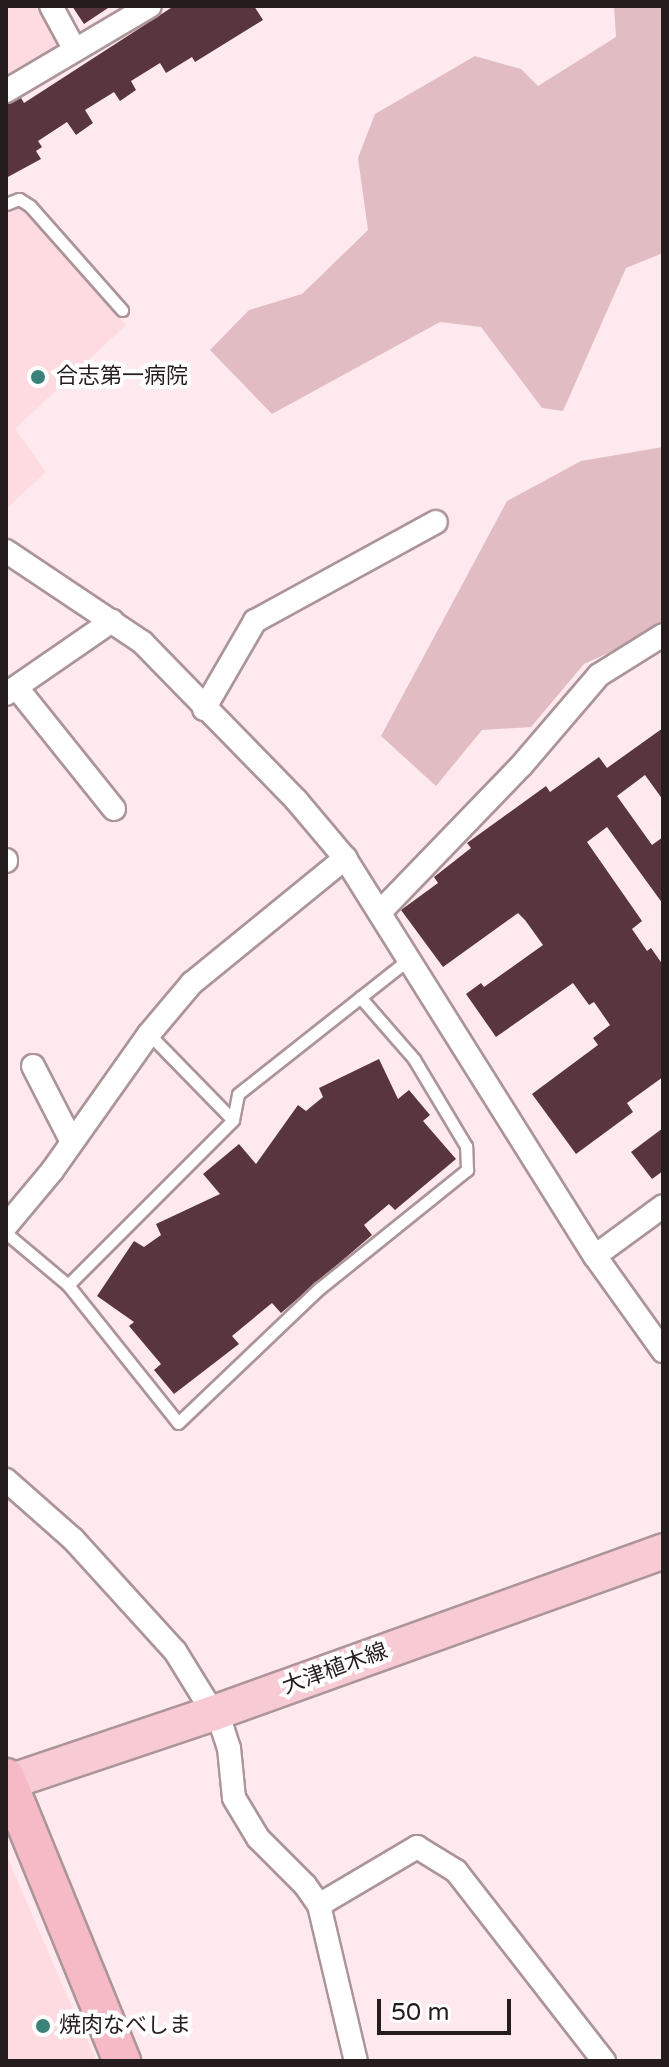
<!DOCTYPE html>
<html>
<head>
<meta charset="utf-8">
<style>
	body { margin:0 }
	#map { position:relative; width:669px; height:2067px; overflow:hidden; background:#feeaee; font-family:"Varela Round","Noto Sans JP",sans-serif }
	div>[style] { position:absolute }
	[style*='--x'] { left:calc(var(--x)*1px); top:calc(var(--y)*1px); width:calc(var(--w)*1px); rotate:calc(var(--a)*1deg) }
	.built>* { inset:0; background:#fddbe1 }
	.green>* { inset:0; background:#e2bcc3 }
	.building>* { inset:0; background:#59363d }
	.roads { filter:drop-shadow(2px 0 #ac9599) drop-shadow(-2px 0 #ac9599) drop-shadow(0 2px #ac9599) drop-shadow(0 -2px #ac9599) }
	.service>* { height:11px; margin:-5.5px; padding:0 5.5px; transform-origin:5.5px; border-radius:5.5px; background:#fff }
	.minor>* { height:22px; margin:-11px; padding:0 11px; transform-origin:11px; border-radius:11px; background:#fff }
	.primary>* { height:34px; margin:-17px; padding:0 17px; transform-origin:17px; border-radius:17px; background:#f8cbd4 }
	.trunk>* { height:36px; margin:-18px; padding:0 18px; transform-origin:18px; border-radius:18px; background:#f6bac6 }
	.dots>* { width:22px; height:22px; translate:-50% -50%; box-sizing:border-box; border:4px solid #fff; border-radius:50% }
	span { translate:-50% -50%; white-space:nowrap; text-align:center; line-height:1.15; -webkit-text-stroke:8px #fff; paint-order:stroke }
	.poi-label { font-size:22px; color:#251c1e }
	.left { translate:0 -50%; text-align:left }
	.street-label { font-size:22px; color:#251c1e }
	.frame { position:absolute; inset:0; border:8px solid #251c1e; pointer-events:none }
	.scale { position:absolute; left:377px; top:1999px; width:134px; height:36px; box-sizing:border-box; border:4px solid #251c1e; border-top:0; padding-left:10px; font-size:24px; line-height:28px; white-space:nowrap; color:#251c1e; -webkit-text-stroke:6px #fff; paint-order:stroke }
</style>
</head>
<body>
<div id="map">
	<div class="built">
		<i style="clip-path:polygon(6px 6px,40px 6px,63px 48px,6px 76px)"></i>
		<i style="clip-path:polygon(22px 204px,126px 325px,15px 429px,46px 472px,6px 509px,6px 213px)"></i>
		<i style="clip-path:polygon(6px 1854px,77px 2019px,97px 2061px,6px 2061px)"></i>
	</div>
	<div class="green">
		<i style="clip-path:polygon(614px 6px,663px 6px,663px 253px,626px 268px,563px 411px,542px 408px,481px 327px,440px 322px,272px 414px,210px 350px,249px 310px,302px 294px,368px 230px,358px 158px,375px 114px,475px 56px,521px 69px,538px 86px,616px 37px)"></i>
		<i style="clip-path:polygon(663px 447px,663px 628px,584px 664px,531px 727px,482px 730px,436px 786px,381px 736px,507px 501px,581px 461px)"></i>
	</div>
	<div class="building">
		<i style="clip-path:polygon(72px 6px,111px 6px,84px 24px)"></i>
		<i style="clip-path:polygon(174px 6px,254px 6px,263px 20px,195px 62px,192px 57px,166px 73px,160px 63px,131px 81px,136px 90px,120px 101px,114px 92px,85px 110px,93px 123px,76px 135px,67px 122px,38px 141px,42px 147px,36px 151px,41px 159px,6px 178px,6px 105px,21px 98px,24px 103px)"></i>
		<i style="clip-path:polygon(663px 728px,663px 800px,645px 775px,617px 796px,652px 845px,663px 837px,663px 904px,607px 827px,587px 842px,642px 921px,632px 929px,647px 951px,651px 948px,663px 965px,663px 1077px,627px 1103px,633px 1112px,576px 1154px,532px 1094px,598px 1045px,593px 1038px,610px 1025px,594px 1002px,589px 1005px,573px 983px,496px 1037px,466px 994px,481px 983px,484px 987px,543px 945px,525px 920px,518px 913px,443px 967px,401px 910px,438px 883px,434px 877px,471px 848px,467px 843px,546px 786px,550px 792px,599px 757px,607px 768px)"></i>
		<i style="clip-path:polygon(379px 1059px,398px 1099px,409px 1090px,430px 1115px,423px 1121px,456px 1159px,395px 1210px,389px 1204px,364px 1225px,372px 1235px,281px 1313px,272px 1303px,232px 1336px,239px 1344px,174px 1394px,154px 1370px,161px 1364px,129px 1326px,134px 1322px,97px 1296px,134px 1241px,144px 1247px,161px 1235px,156px 1224px,220px 1194px,203px 1174px,239px 1144px,256px 1164px,298px 1105px,306px 1111px,323px 1097px,319px 1088px)"></i>
		<i style="clip-path:polygon(663px 1128px,663px 1171px,652px 1179px,631px 1152px)"></i>
	</div>
	<div class="roads">
		<div class="service">
			<i style="--x:6;--y:204;--w:14;--a:-21"></i>
			<i style="--x:19;--y:199;--w:13;--a:32"></i>
			<i style="--x:30;--y:206;--w:139;--a:48.5"></i>
			<i style="--x:149;--y:1034;--w:120;--a:45.7"></i>
			<i style="--x:6;--y:1233;--w:81;--a:40"></i>
			<i style="--x:68;--y:1285;--w:176;--a:51.4"></i>
			<i style="--x:178;--y:1423;--w:196;--a:-43.6"></i>
			<i style="--x:320;--y:1288;--w:189;--a:-38.8"></i>
			<i style="--x:467;--y:1170;--w:24;--a:-92"></i>
			<i style="--x:466;--y:1146;--w:101;--a:-120.9"></i>
			<i style="--x:414;--y:1059;--w:82;--a:-131.1"></i>
			<i style="--x:68;--y:1285;--w:233;--a:-45"></i>
			<i style="--x:233;--y:1120;--w:26;--a:-79"></i>
			<i style="--x:238;--y:1094;--w:218;--a:-38.3"></i>
		</div>
		<div class="minor">
			<i style="--x:51;--y:6;--w:50;--a:61.4"></i>
			<i style="--x:6;--y:91;--w:167;--a:-30.6"></i>
			<i style="--x:6;--y:551;--w:164;--a:33.8"></i>
			<i style="--x:142;--y:642;--w:222;--a:45.7"></i>
			<i style="--x:297;--y:801;--w:75;--a:49.9"></i>
			<i style="--x:345;--y:858;--w:470;--a:57.9"></i>
			<i style="--x:595;--y:1256;--w:117;--a:54.4"></i>
			<i style="--x:17;--y:688;--w:155;--a:51.3"></i>
			<i style="--x:6;--y:694;--w:129;--a:-34.6"></i>
			<i style="--x:204;--y:709;--w:102;--a:-59.9"></i>
			<i style="--x:255;--y:621;--w:206;--a:-28.7"></i>
			<i style="--x:6;--y:860;--w:1;--a:90"></i>
			<i style="--x:380;--y:912;--w:203;--a:-46"></i>
			<i style="--x:521;--y:766;--w:120;--a:-49.4"></i>
			<i style="--x:599;--y:675;--w:75;--a:-32"></i>
			<i style="--x:33;--y:1066;--w:85;--a:62.8"></i>
			<i style="--x:6;--y:1226;--w:72;--a:-50.1"></i>
			<i style="--x:52;--y:1171;--w:168;--a:-54.7"></i>
			<i style="--x:149;--y:1034;--w:67;--a:-49.9"></i>
			<i style="--x:192;--y:983;--w:198;--a:-39.2"></i>
			<i style="--x:595;--y:1256;--w:84;--a:-36.3"></i>
			<i style="--x:6;--y:1480;--w:89;--a:41.4"></i>
			<i style="--x:73;--y:1539;--w:151;--a:47.7"></i>
			<i style="--x:175;--y:1651;--w:89;--a:58.3"></i>
			<i style="--x:222;--y:1727;--w:22;--a:72"></i>
			<i style="--x:229;--y:1748;--w:50;--a:84.3"></i>
			<i style="--x:234;--y:1798;--w:47;--a:59"></i>
			<i style="--x:258;--y:1838;--w:66;--a:45"></i>
			<i style="--x:305;--y:1885;--w:24;--a:55"></i>
			<i style="--x:319;--y:1905;--w:160;--a:76.7"></i>
			<i style="--x:319;--y:1905;--w:114;--a:-30.6"></i>
			<i style="--x:417;--y:1847;--w:46;--a:31.6"></i>
			<i style="--x:456;--y:1871;--w:241;--a:52.1"></i>
		</div>
		<div class="primary">
			<i style="--x:6;--y:1783;--w:219;--a:-18.6"></i>
			<i style="--x:214;--y:1713;--w:477;--a:-19.8"></i>
		</div>
		<div class="trunk">
			<i style="--x:6;--y:1777;--w:307;--a:67.8"></i>
		</div>
	</div>
	<div class="dots">
		<i style="left:38px;top:377px;background:#3b827a"></i>
		<i style="left:43px;top:2026px;background:#3b827a"></i>
	</div>
	<div class="poi-label">
		<span class="left" style="left:56px;top:377px">合志第一病院</span>
		<span class="left" style="left:59px;top:2026px">焼肉なべしま</span>
	</div>
	<div class="street-label">
		<span style="left:335px;top:1669px;rotate:-20deg">大津植木線</span>
	</div>
	<div class="frame"></div>
	<div class="scale">50 m</div>
</div>
</body>
</html>
